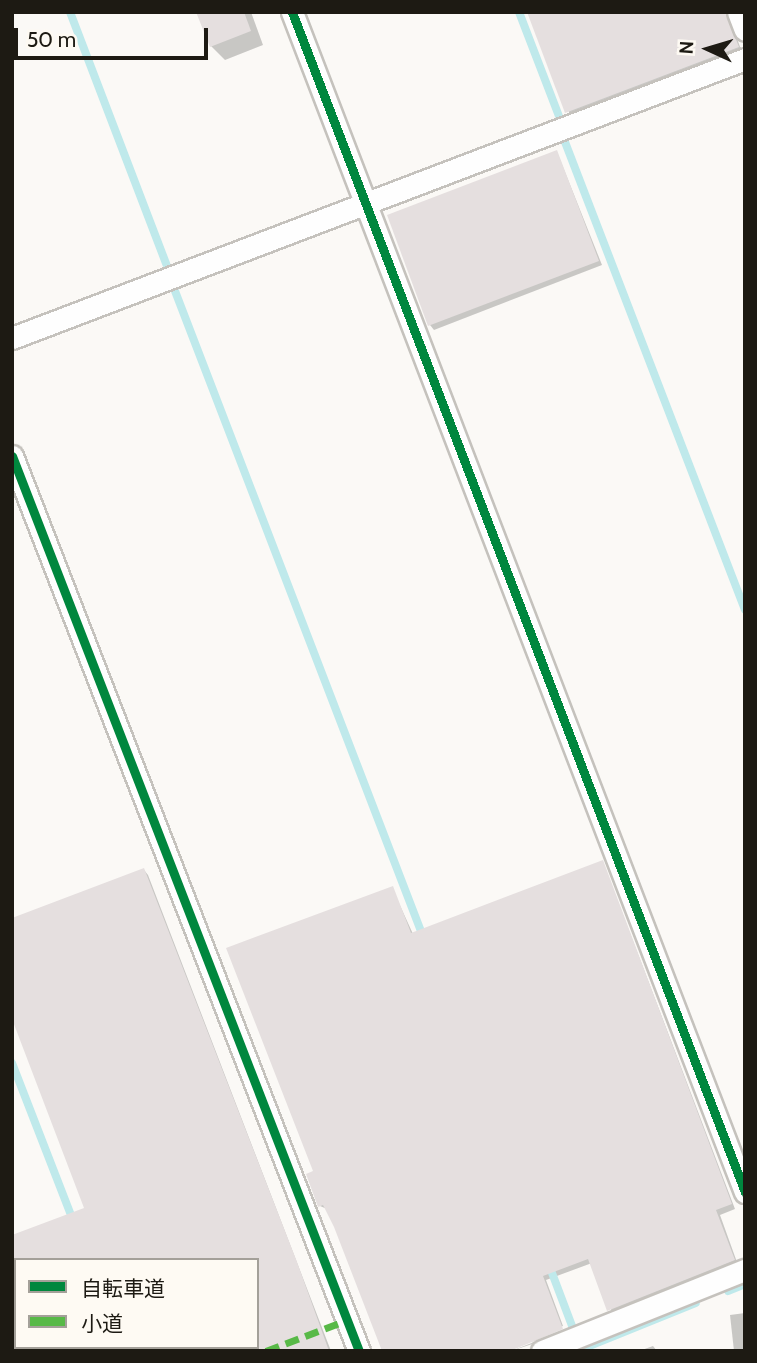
<!DOCTYPE html>
<html>
<head>
<meta charset="utf-8">
<style>
	body { margin:0 }
	#map { position:relative; width:757px; height:1363px; overflow:hidden; background:#fbf9f6; font-family:Cabin,"Noto Sans JP",sans-serif }
	div>[style] { position:absolute }
	[style*='--x'] { left:calc(var(--x)*1px); top:calc(var(--y)*1px); width:calc(var(--w)*1px); rotate:calc(var(--a)*1deg) }
	.shadow>* { inset:0; background:#0003 }
	.stream>* { height:8px; margin:-4px; padding:0 4px; transform-origin:4px; border-radius:4px; background:#bfe9eb }
	.building>* { inset:0; background:#e5dfdf }
	.roads { filter:drop-shadow(2px 0 #c5c2bd) drop-shadow(-2px 0 #c5c2bd) drop-shadow(0 2px #c5c2bd) drop-shadow(0 -2px #c5c2bd) }
	.minor>* { height:21px; margin:-10.5px; padding:0 10.5px; transform-origin:10.5px; border-radius:10.5px; background:#fefefe }
	.quiet>* { height:7px; margin-top:-3.5px; transform-origin:0; background:repeating-linear-gradient(90deg,#58b947 0 14px,transparent 0 21px) }
	.cycleway>* { height:9px; margin:-4.5px; padding:0 4.5px; transform-origin:4.5px; border-radius:4.5px; background:#00873e }
	span { translate:-50% -50%; white-space:nowrap; text-align:center; line-height:1.15; -webkit-text-stroke:6px #fefaf3; paint-order:stroke }
	.frame { position:absolute; inset:0; border:14px solid #1d1a13; pointer-events:none }
	.legend { position:absolute; left:14px; top:1258px; width:245px; height:91px; box-sizing:border-box; background:#fefaf3; border:2px solid #a4a099; margin:0; padding:9px 12px; list-style:none; font-size:21px; color:#1d1a13 }
	.legend li { display:flex; align-items:center; gap:14px; height:35px }
	.legend b { width:35px; border:2px solid #a4a099 }
	.north { position:absolute; left:673px; top:14px; width:70px; height:70px; -webkit-text-stroke:5px #fefaf3; paint-order:stroke; rotate:274deg; font-size:19px; font-weight:700; line-height:28px; text-align:center; color:#1d1a13 }
	.north::after { content:''; display:block; margin:auto; width:24px; height:32px; background:#1d1a13; clip-path:polygon(50% 0,100% 100%,50% 72%,0 100%) }
	.scale { position:absolute; left:14px; top:28px; width:194px; height:32px; box-sizing:border-box; border:4px solid #1d1a13; border-top:0; padding-left:9px; font-size:21px; line-height:24px; white-space:nowrap; color:#1d1a13; -webkit-text-stroke:5px #fefaf3; paint-order:stroke }
</style>
</head>
<body>
<div id="map">
	<div class="shadow">
		<i style="clip-path:polygon(200px 12px,251px 12px,263px 45px,225px 60px,211px 46px)"></i>
		<i style="clip-path:polygon(529px 12px,727px 12px,742px 52px,571px 117px)"></i>
		<i style="clip-path:polygon(557px 152px,602px 265px,434px 330px,430px 325px)"></i>
		<i style="clip-path:polygon(603px 862px,735px 1209px,720px 1215px,738px 1265px,613px 1314px,592px 1263px,546px 1280px,563px 1326px,501px 1351px,335px 1226px,327px 1209px,320px 1206px,315px 1172px,392px 888px,413px 934px)"></i>
		<i style="clip-path:polygon(evenodd,144px 870px,148px 875px,331px 1351px,12px 1351px,12px 1237px,86px 1209px,144px 870px,16px 1260px,257px 1260px,257px 1347px,16px 1347px,16px 1260px)"></i>
		<i style="clip-path:polygon(745px 1313px,745px 1351px,734px 1351px,730px 1315px)"></i>
		<i style="clip-path:polygon(565px 1330px,566px 1333px,511px 1351px)"></i>
		<i style="clip-path:polygon(653px 1346px,657px 1351px,639px 1351px)"></i>
	</div>
	<div class="stream">
		<i style="--x:70;--y:12;--w:270;--a:69.1"></i>
		<i style="--x:519;--y:12;--w:111;--a:69"></i>
		<i style="--x:565;--y:142;--w:501;--a:68.96"></i>
		<i style="--x:175;--y:291;--w:694;--a:68.98"></i>
		<i style="--x:12;--y:1063;--w:172;--a:68.8"></i>
		<i style="--x:549;--y:1265;--w:71;--a:69.3"></i>
		<i style="--x:728;--y:1291;--w:18;--a:-22"></i>
		<i style="--x:121;--y:1347;--w:4;--a:63"></i>
		<i style="--x:577;--y:1351;--w:128;--a:-22"></i>
	</div>
	<div class="building">
		<i style="clip-path:polygon(196px 12px,244px 12px,251px 31px,210px 47px)"></i>
		<i style="clip-path:polygon(527px 12px,725px 12px,739px 47px,565px 113px)"></i>
		<i style="clip-path:polygon(557px 150px,599px 261px,428px 326px,387px 215px)"></i>
		<i style="clip-path:polygon(603px 860px,732px 1204px,716px 1210px,735px 1260px,607px 1311px,588px 1259px,543px 1276px,563px 1329px,532px 1342px,510px 1351px,382px 1351px,334px 1227px,323px 1205px,318px 1207px,306px 1174px,313px 1171px,226px 948px,393px 886px,411px 933px)"></i>
		<i style="clip-path:polygon(144px 868px,297px 1262px,329px 1351px,257px 1351px,257px 1260px,12px 1260px,12px 1235px,84px 1208px,12px 1019px,12px 918px)"></i>
	</div>
	<div class="roads">
		<div class="minor">
			<i style="--x:292;--y:12;--w:1264;--a:69"></i>
			<i style="--x:738;--y:12;--w:19;--a:69"></i>
			<i style="--x:12;--y:338;--w:784;--a:-20.84"></i>
			<i style="--x:12;--y:456;--w:960;--a:68.81"></i>
			<i style="--x:542;--y:1351;--w:219;--a:-21.8"></i>
		</div>
	</div>
	<div class="quiet">
		<i style="--x:266;--y:1351;--w:87;--a:-20.9"></i>
	</div>
	<div class="cycleway">
		<i style="--x:292;--y:12;--w:1264;--a:69"></i>
		<i style="--x:12;--y:456;--w:960;--a:68.81"></i>
	</div>
	<div class="frame"></div>
	<ul class="legend">
	<li><b style="height:9px;background:#00873e"></b>自転車道</li>
	<li><b style="height:9px;background:#58b947"></b>小道</li>
	</ul>
	<div class="north">N</div>
	<div class="scale">50 m</div>
</div>
</body>
</html>
